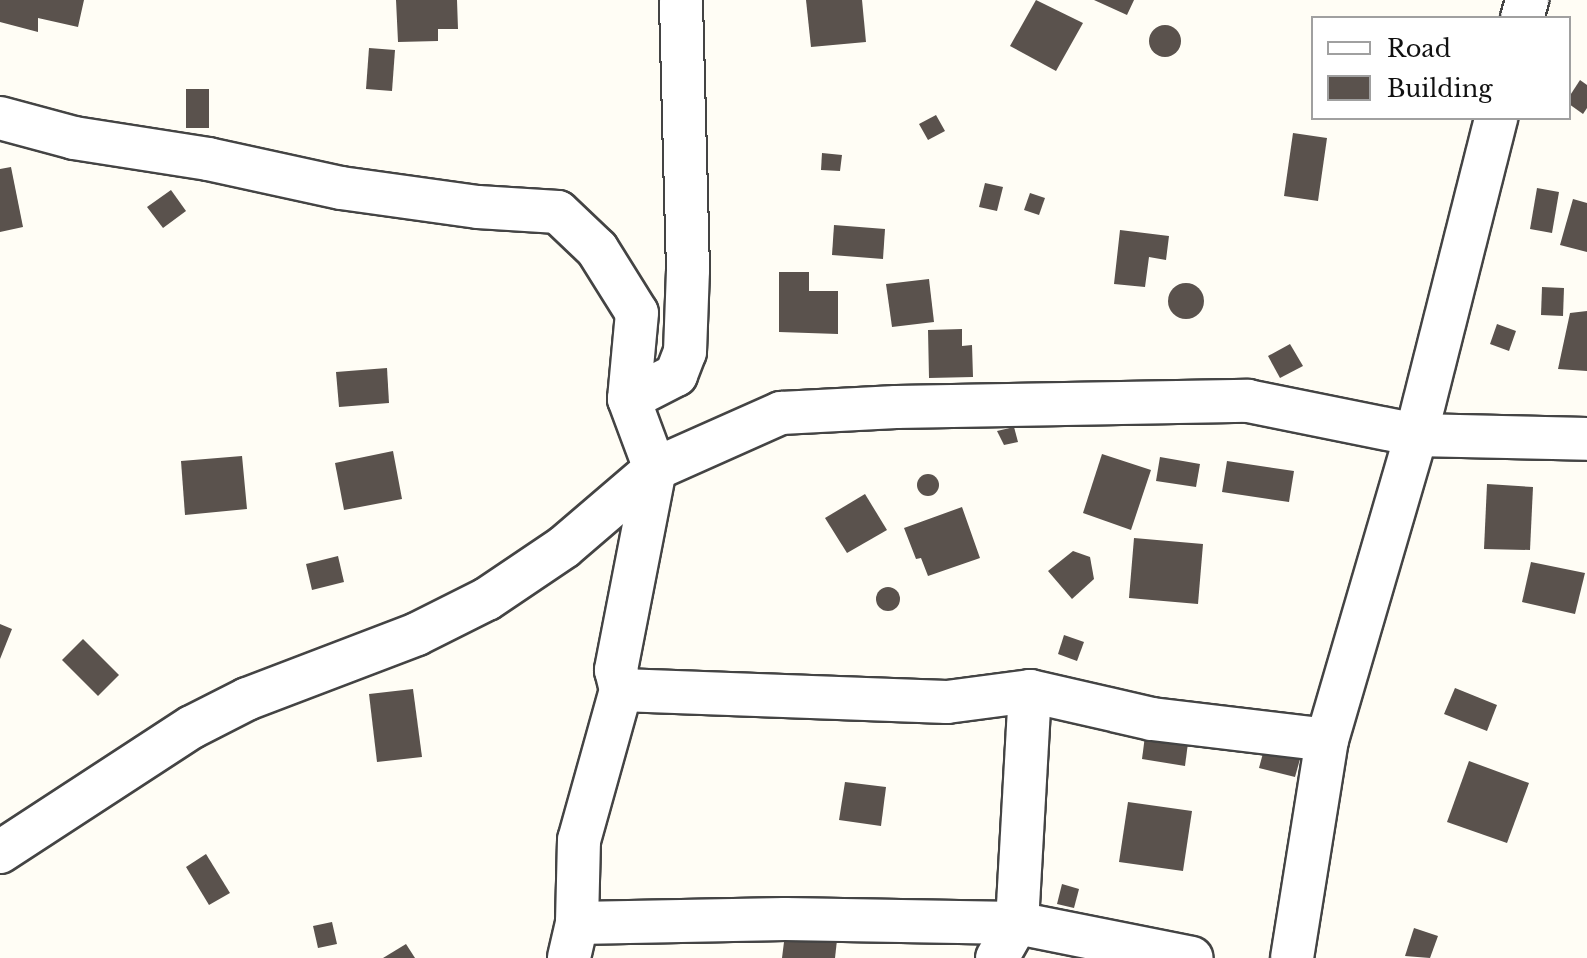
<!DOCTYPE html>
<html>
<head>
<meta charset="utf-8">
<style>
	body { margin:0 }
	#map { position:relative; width:1587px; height:958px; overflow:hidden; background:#fffdf5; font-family:"Libre Baskerville",serif }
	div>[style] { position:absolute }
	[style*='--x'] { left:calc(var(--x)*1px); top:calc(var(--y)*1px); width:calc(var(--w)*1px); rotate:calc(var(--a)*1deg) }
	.building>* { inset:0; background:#5a524d }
	.round { border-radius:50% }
	.roads { filter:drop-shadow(2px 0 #444) drop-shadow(-2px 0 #444) drop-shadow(0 2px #444) drop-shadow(0 -2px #444) }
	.street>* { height:42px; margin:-21px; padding:0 21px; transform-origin:21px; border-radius:21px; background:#fff }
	span { translate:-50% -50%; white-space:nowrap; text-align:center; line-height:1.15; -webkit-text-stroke:8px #fff; paint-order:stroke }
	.legend { position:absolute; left:1311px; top:16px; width:260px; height:104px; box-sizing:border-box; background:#fff; border:2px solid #a0a0a0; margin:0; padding:10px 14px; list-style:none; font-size:24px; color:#111 }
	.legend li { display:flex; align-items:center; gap:16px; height:40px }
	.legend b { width:40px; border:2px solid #a0a0a0 }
</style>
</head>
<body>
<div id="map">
	<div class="building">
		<i style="clip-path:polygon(0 0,84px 0,78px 27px,38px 18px,38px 32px,0 22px)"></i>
		<i style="clip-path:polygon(396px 0,457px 0,458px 29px,438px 29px,438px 41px,398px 42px)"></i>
		<i style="clip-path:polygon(806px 0,862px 0,866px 42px,811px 47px)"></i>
		<i style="clip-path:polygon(1036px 0,1083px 23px,1056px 71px,1010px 46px)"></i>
		<i style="clip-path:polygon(1094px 0,1134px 0,1127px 15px)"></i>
		<i class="round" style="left:1149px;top:25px;width:32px;height:32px"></i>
		<i style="clip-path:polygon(369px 48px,395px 50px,392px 91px,366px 89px)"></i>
		<i style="clip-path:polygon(1580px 80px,1587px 85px,1587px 108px,1583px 114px,1569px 104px,1569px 97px)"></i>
		<i style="clip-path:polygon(186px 89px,209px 89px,209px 128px,186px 128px)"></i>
		<i style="clip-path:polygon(936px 115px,945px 131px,928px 140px,919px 124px)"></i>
		<i style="clip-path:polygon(1293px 133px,1327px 138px,1318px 201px,1284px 196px)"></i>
		<i style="clip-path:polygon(822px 153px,842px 155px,840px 171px,821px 170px)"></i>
		<i style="clip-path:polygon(11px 167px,23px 227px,0 232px,0 169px)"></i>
		<i style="clip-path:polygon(985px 183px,1003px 187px,997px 211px,979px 207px)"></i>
		<i style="clip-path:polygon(1537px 188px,1559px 192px,1552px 233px,1530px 229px)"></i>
		<i style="clip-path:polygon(171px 190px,186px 211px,163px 228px,147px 207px)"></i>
		<i style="clip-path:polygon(1030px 193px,1045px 198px,1039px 215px,1024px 210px)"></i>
		<i style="clip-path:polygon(1573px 199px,1587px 203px,1587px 252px,1560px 245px)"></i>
		<i style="clip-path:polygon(834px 225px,885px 229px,883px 259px,832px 255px)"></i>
		<i style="clip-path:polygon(1120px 230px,1169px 236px,1166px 260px,1149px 257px,1145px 287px,1114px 284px)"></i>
		<i style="clip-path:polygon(779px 272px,809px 272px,809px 291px,838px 291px,838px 334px,779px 332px)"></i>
		<i style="clip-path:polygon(929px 279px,934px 322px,892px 327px,886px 284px)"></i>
		<i class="round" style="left:1168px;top:283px;width:36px;height:36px"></i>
		<i style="clip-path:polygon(1542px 287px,1564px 288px,1563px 316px,1541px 315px)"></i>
		<i style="clip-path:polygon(1587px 311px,1587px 371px,1558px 369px,1570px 313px)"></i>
		<i style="clip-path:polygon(1497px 324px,1516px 331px,1509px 351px,1490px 344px)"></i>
		<i style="clip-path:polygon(962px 329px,962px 346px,972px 345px,973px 377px,929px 378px,928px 330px)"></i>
		<i style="clip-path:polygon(1290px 344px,1303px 366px,1280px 378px,1268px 356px)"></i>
		<i style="clip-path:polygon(387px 368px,389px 403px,339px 407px,336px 372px)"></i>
		<i style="clip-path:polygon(1014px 427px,1018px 442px,1004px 445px,997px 431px)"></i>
		<i style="clip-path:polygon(393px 451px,402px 499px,344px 510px,335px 463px)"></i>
		<i style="clip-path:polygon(1102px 454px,1151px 470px,1131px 530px,1083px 513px)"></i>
		<i style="clip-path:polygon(242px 456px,247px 509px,185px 515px,181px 461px)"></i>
		<i style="clip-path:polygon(1160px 457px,1200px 464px,1196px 487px,1156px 481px)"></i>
		<i style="clip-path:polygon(1227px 461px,1294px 471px,1289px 502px,1222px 492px)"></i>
		<i class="round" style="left:917px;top:474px;width:22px;height:22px"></i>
		<i style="clip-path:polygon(1487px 484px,1533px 487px,1530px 550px,1484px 549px)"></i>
		<i style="clip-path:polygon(865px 494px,887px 530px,847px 553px,825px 518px)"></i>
		<i style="clip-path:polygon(962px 507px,980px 558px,928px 576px,921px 558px,916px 559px,904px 528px)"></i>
		<i style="clip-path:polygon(1134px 538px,1203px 544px,1198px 604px,1129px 598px)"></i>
		<i style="clip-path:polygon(1073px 551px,1090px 557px,1094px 579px,1072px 599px,1048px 571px)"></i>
		<i style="clip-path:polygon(338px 556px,344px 582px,312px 590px,306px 564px)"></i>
		<i style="clip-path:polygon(1531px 562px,1585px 573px,1575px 614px,1522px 602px)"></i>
		<i class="round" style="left:876px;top:587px;width:24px;height:24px"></i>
		<i style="clip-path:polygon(0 624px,12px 629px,0 659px)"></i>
		<i style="clip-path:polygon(1064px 635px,1084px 642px,1077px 661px,1058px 654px)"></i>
		<i style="clip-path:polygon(83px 639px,119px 675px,98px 696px,62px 660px)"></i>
		<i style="clip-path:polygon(1455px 688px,1497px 705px,1487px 731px,1444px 714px)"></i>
		<i style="clip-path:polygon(413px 689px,422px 757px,377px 762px,369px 694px)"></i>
		<i style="clip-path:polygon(1145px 736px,1188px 743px,1185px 766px,1142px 759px)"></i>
		<i style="clip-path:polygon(1266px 742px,1302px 752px,1295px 777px,1259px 768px)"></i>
		<i style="clip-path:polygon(1469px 761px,1529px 783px,1507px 843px,1447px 822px)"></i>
		<i style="clip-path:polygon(845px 782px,886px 787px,881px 826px,839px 820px)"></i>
		<i style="clip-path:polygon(1128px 802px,1192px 811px,1183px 871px,1119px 862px)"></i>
		<i style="clip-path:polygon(206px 854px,230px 893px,209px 905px,186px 867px)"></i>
		<i style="clip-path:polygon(1062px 884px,1079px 889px,1074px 908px,1057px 904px)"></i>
		<i style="clip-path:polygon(332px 922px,337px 944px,318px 948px,313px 926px)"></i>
		<i style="clip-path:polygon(1414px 928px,1438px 936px,1430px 958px,1405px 956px)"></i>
		<i style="clip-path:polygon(785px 934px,837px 940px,835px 958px,782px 958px)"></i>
		<i style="clip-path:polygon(406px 944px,415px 958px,383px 958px)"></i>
	</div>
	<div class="roads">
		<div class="street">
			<i style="--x:1522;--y:18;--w:19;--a:-74"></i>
			<i style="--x:0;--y:118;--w:77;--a:15.1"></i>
			<i style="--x:74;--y:138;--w:136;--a:8.9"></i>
			<i style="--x:208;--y:159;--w:136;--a:12.3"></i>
			<i style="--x:341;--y:188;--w:138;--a:7.9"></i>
			<i style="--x:478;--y:207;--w:80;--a:3.6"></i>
			<i style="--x:558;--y:212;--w:54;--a:43.5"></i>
			<i style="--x:597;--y:249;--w:75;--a:58"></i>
			<i style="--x:637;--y:313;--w:86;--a:95.3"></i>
			<i style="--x:629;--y:399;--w:75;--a:69.6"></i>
			<i style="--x:655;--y:469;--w:205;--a:101"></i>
			<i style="--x:616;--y:670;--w:21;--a:76"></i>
			<i style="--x:621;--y:690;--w:156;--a:105.6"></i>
			<i style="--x:579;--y:840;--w:83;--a:91.4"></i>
			<i style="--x:577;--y:923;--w:36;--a:103"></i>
			<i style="--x:629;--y:399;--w:53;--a:-27.1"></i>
			<i style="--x:676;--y:375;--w:25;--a:-69"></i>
			<i style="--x:685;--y:352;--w:82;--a:-87.9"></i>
			<i style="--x:688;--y:270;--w:270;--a:-91.5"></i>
			<i style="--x:621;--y:690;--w:326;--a:2.1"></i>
			<i style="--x:947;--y:702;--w:84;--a:-7.5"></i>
			<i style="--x:1030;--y:691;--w:125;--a:12.9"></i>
			<i style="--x:1152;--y:719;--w:176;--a:6.8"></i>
			<i style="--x:0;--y:852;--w:229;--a:-33.1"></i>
			<i style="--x:192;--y:727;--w:62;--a:-27"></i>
			<i style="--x:247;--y:699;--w:182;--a:-20.9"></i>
			<i style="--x:417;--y:634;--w:78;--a:-26.6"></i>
			<i style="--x:487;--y:599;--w:93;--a:-34"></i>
			<i style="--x:564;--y:547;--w:120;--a:-40.6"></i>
			<i style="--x:655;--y:469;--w:138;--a:-24"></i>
			<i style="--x:781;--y:413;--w:115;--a:-3"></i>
			<i style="--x:896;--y:407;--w:352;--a:-1"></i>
			<i style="--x:1248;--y:401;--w:171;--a:11.4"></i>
			<i style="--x:1416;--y:435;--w:171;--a:1.3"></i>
			<i style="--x:577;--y:923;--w:208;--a:-1.1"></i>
			<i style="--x:785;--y:919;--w:232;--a:1"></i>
			<i style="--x:1017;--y:923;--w:178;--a:11.3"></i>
			<i style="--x:997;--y:958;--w:40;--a:-60.3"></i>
			<i style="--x:1017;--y:923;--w:232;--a:-86.8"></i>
			<i style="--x:1292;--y:958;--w:221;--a:-80.9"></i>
			<i style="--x:1327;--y:740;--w:318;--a:-73.7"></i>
			<i style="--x:1416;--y:435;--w:327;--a:-75.8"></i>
		</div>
	</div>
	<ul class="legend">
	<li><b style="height:10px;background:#fff"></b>Road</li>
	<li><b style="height:22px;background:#5a524d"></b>Building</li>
	</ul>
</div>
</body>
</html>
